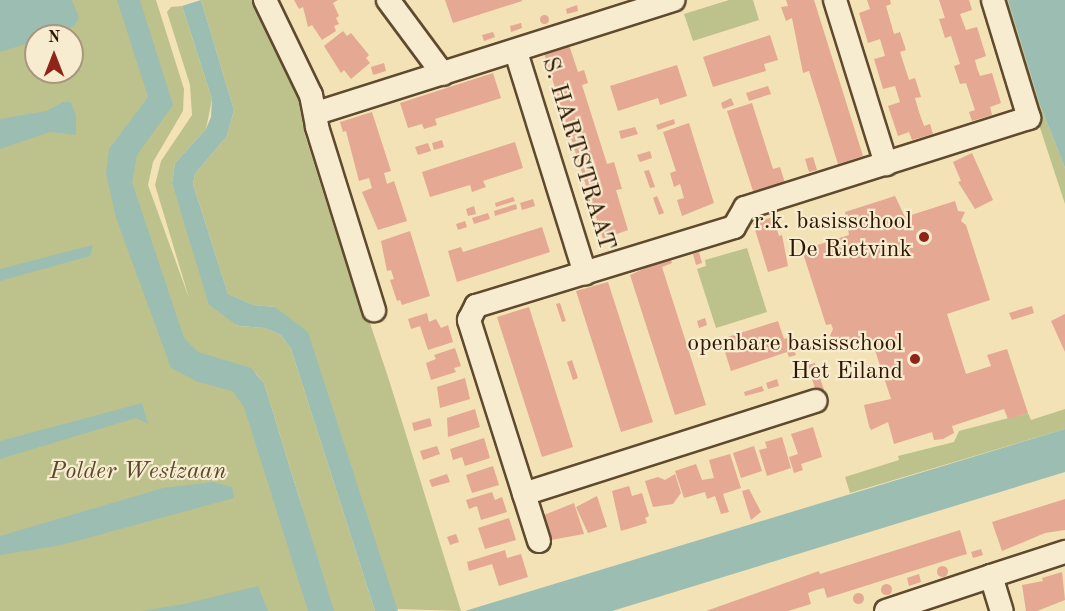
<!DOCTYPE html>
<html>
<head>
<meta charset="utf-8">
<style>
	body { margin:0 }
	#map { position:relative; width:1065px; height:611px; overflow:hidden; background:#f2e2b6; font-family:"Old Standard TT",serif }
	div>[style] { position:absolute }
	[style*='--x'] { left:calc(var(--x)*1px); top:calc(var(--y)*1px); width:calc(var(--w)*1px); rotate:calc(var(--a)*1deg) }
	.green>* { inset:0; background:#bdc28c }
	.water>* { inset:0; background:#9cbdb2 }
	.building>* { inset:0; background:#e5a892 }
	.round { border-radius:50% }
	.roads { filter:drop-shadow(2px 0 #5f4a2e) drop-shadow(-2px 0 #5f4a2e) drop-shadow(0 2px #5f4a2e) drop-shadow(0 -2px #5f4a2e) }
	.minor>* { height:22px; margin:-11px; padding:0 11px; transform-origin:11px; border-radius:11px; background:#f7ecd0 }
	.dots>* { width:16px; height:16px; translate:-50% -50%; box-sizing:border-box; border:3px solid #f7ecd0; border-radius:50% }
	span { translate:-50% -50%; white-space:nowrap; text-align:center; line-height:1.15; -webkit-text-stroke:4.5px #f7ecd0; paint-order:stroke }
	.street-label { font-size:24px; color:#2e1701 }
	.poi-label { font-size:24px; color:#2e1701 }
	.right { translate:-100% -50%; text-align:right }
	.park-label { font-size:24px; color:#594a2b; font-style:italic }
	.north { position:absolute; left:24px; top:24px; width:60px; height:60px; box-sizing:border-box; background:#f7ecd0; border:2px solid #a7977d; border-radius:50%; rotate:0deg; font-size:16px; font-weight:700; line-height:24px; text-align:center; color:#2e1701 }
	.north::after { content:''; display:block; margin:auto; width:21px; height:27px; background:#8f2418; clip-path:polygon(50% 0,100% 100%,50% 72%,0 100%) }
</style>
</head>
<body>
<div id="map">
	<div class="green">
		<i style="clip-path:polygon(evenodd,0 0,156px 0,184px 89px,183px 111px,153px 162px,148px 185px,189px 298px,155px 185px,161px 161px,192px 115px,190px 85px,167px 12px,171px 7px,182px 6px,212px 99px,206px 129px,175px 163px,172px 183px,184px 220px,237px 326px,265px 328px,281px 335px,291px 349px,375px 611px,0 611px,0 0,36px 36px,72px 36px,72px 72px,36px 72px,36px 36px,0 0,255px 372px,264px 383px,304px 513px,255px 372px)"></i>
		<i style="clip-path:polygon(201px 0,254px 0,291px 70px,307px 128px,304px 132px,362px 315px,367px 314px,389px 380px,461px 611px,396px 609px,347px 455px,275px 307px,254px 305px,228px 294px,193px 184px,195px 174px,227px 136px,234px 110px)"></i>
		<i style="clip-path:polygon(729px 0,753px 0,759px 20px,693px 41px,684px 14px)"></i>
		<i style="clip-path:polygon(998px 0,1008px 0,1040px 105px,1065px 168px,1065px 204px)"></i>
		<i style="clip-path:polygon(747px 248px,767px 312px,716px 328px,697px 269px,706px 266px,705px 260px)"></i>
		<i style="clip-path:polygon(1065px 409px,1065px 429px,850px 493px,845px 477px,899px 460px,898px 456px,954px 442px,959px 431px,1028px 413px,1031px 420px)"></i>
	</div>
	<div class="water">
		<i style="clip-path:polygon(0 0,72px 0,79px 18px,74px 26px,52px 36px,36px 36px,36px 41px,0 52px)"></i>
		<i style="clip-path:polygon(117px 0,140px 0,173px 105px,137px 155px,132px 182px,184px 338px,198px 352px,251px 368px,264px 383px,334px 611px,308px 611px,244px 407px,232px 391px,198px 382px,171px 368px,116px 218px,106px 173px,109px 149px,148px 97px)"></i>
		<i style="clip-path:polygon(201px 0,234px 110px,227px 136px,195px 174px,193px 184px,228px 294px,254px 305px,275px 307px,308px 332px,398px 611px,375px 611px,291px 349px,281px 335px,265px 328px,238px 326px,209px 305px,172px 183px,175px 163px,206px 129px,211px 117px,212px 99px,182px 6px)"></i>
		<i style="clip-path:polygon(1008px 0,1065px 0,1065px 168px,1040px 105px)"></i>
		<i style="clip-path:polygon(63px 102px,71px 102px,76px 116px,76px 135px,50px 132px,0 149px,0 119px,46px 111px)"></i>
		<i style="clip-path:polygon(93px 245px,90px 256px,0 281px,0 269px)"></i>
		<i style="clip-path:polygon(142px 403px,148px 424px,136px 418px,0 459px,0 441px)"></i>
		<i style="clip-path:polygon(1065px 429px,1065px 472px,655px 598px,612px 611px,465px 611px)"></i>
		<i style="clip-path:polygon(213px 482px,232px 487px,234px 498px,62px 545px,0 555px,0 536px,163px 488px)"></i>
		<i style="clip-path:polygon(258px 586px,268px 611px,142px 611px,184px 604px)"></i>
	</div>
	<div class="building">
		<i style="clip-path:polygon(294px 0,338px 0,333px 3px,339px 16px,336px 18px,339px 24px,334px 26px,336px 31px,322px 40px,312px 25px,308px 27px,303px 7px,299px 9px)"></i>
		<i style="clip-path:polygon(445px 0,522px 0,522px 1px,453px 23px)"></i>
		<i style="clip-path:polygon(786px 0,814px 0,863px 156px,838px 164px,809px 71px,803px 73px,792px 18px,786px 21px,781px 7px,788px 6px)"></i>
		<i style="clip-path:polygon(867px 0,890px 0,891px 4px,886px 6px,894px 34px,900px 32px,906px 50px,900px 52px,909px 80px,915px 78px,921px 97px,915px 98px,919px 112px,924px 126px,930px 124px,933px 134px,912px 140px,909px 132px,898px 136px,888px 106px,900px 102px,895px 86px,883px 89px,874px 59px,885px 56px,880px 39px,868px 43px,859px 13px,870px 9px)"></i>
		<i style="clip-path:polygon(939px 0,969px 0,972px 10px,960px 14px,966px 30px,977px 27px,986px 56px,975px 60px,977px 68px,980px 76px,992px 73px,1001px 103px,990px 107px,992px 115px,972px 121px,969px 112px,975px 110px,966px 83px,960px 84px,954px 66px,960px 64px,951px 36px,945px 38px,939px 19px,945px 18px)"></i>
		<i style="clip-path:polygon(577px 5px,578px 11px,567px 14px,566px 9px)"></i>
		<i class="round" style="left:539.5px;top:14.5px;width:9px;height:9px"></i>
		<i style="clip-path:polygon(521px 23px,522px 28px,511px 32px,510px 26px)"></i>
		<i style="clip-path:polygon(343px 31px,347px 36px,351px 33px,369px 55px,366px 58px,370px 63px,351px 79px,344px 70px,341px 73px,324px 46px)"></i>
		<i style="clip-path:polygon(493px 32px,495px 37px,484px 41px,482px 35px)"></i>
		<i style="clip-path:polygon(770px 35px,778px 60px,764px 64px,766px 71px,713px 87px,703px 57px)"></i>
		<i style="clip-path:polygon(569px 45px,578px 72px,584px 70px,588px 83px,582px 85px,607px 164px,614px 162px,622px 189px,616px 190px,628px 230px,603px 239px,544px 53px)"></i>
		<i style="clip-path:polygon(384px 63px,386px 71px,373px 75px,371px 67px)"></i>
		<i style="clip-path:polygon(677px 65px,687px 96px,660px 105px,658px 98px,618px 111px,610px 86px)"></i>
		<i style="clip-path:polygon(493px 73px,501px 98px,435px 119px,437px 125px,424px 129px,422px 124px,408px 128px,400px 103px)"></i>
		<i style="clip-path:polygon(768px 86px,771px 94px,749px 101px,746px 93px)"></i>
		<i style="clip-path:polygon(731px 98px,734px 105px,723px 109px,721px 103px)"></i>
		<i style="clip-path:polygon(752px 103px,773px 169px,780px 167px,785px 183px,753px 191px,727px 111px)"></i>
		<i style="clip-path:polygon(372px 112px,391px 171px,384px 173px,387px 184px,394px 181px,407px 221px,378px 230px,362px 192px,372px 188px,369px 178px,359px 181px,346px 131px,343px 132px,340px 122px)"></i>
		<i style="clip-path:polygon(674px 119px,675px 124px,658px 130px,656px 125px)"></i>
		<i style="clip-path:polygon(689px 123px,714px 203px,682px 216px,677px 200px,684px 198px,680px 184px,674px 187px,670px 173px,676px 171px,663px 132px)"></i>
		<i style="clip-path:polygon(635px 127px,638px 134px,621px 139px,619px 131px)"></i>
		<i style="clip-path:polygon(442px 140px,444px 147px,434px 150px,432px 143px)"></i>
		<i style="clip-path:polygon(515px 142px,523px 168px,483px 181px,486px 187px,472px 192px,470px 185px,430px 197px,422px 172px)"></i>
		<i style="clip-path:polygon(428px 143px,431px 151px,418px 155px,415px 147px)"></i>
		<i style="clip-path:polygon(650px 151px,652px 158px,640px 162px,637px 155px)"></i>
		<i style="clip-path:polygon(972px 153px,993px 200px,975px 209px,958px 182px,961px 181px,953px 162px)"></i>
		<i style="clip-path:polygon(813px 157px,817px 170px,809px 172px,805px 159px)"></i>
		<i style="clip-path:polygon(649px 170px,655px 187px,650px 188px,644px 171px)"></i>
		<i style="clip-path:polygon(657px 196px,664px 213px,659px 215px,653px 198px)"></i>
		<i style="clip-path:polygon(895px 196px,905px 217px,955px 201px,958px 211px,965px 212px,961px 221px,966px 225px,990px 300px,947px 314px,966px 374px,991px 366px,987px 355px,1007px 349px,1028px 413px,1008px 419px,1004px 409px,952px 426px,954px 433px,943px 439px,934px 440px,932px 432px,894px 444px,888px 422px,871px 430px,869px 426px,864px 405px,891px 399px,871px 338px,839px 348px,836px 339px,830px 336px,833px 329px,831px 324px,826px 325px,802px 250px,849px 235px,845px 212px)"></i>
		<i style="clip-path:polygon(513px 197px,515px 201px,496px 207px,495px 203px)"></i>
		<i style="clip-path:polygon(533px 199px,535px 206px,522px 210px,520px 203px)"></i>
		<i style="clip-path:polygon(516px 204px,517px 209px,495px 216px,494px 211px)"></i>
		<i style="clip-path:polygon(474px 206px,476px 214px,468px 216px,466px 209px)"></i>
		<i style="clip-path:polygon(488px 213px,490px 219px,474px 224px,472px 218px)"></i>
		<i style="clip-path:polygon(773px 217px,779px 236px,782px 235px,788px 266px,768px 272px,753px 223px)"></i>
		<i style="clip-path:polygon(465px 221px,467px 227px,458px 230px,456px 224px)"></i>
		<i style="clip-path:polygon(542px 227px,550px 252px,457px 282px,448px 251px,461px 247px,463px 252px)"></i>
		<i style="clip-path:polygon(410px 231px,430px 296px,402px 305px,400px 300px,397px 301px,390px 280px,394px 279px,391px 270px,387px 271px,381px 241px)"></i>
		<i style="clip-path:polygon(699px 252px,702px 263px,696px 265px,693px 254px)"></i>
		<i style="clip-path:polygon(670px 257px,672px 263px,662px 267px,706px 405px,675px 415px,630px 275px)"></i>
		<i style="clip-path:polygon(608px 282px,653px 422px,621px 432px,576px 291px)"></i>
		<i style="clip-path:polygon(560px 303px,566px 321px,562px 322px,556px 304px)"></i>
		<i style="clip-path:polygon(1032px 306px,1034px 313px,1012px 320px,1009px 313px)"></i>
		<i style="clip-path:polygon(529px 307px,573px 447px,542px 457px,497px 317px)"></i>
		<i style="clip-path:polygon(427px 313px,429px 322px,436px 319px,441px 328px,448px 325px,453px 342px,428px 350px,420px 326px,411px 329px,408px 319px)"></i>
		<i style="clip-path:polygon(1065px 314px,1065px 352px,1051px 321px)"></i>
		<i style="clip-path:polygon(705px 318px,707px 325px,699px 328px,697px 321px)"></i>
		<i style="clip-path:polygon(778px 321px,784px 339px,790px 337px,796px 355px,789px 357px,787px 352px,731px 371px,721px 339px)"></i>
		<i style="clip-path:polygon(455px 348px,461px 366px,454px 368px,456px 372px,431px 380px,426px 363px,436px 359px,434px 355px)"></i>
		<i style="clip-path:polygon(572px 360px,578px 378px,573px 380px,567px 362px)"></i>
		<i style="clip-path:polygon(815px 363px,824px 390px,816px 392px,808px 365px)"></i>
		<i style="clip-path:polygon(465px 378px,470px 399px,440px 408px,437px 387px)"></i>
		<i style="clip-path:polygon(777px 379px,779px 386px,768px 389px,766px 383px)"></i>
		<i style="clip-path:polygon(762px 386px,764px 391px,745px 396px,744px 392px)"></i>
		<i style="clip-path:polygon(475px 409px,480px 427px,448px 437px,447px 418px)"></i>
		<i style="clip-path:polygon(430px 418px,432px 426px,414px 431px,412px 423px)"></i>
		<i style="clip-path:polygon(813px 427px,822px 457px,801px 464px,803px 470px,794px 473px,789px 457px,798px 454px,791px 434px)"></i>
		<i style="clip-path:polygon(782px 437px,791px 468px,767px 476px,759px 450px,767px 448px,765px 442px)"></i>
		<i style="clip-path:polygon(484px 438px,490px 458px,465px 466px,462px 457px,453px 460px,450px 449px)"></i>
		<i style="clip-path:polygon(437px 446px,440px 454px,423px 460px,420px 451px)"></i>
		<i style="clip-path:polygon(754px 446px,762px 471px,741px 478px,733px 453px)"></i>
		<i style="clip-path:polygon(730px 454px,741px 488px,723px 494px,729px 512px,721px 514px,715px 496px,707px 499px,705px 492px,684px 498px,675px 471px,696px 464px,702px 480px,714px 478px,709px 460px)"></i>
		<i style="clip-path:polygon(493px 466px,499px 485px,472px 493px,466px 475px)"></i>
		<i style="clip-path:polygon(447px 474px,450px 482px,432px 487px,429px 480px)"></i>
		<i style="clip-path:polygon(675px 474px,681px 493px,673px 504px,653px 507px,645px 481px,658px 477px,665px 480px)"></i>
		<i style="clip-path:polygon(629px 486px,632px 496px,642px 493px,649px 516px,645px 518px,647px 523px,621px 531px,612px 491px)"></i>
		<i style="clip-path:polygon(749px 489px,761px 512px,751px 520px,742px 491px)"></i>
		<i style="clip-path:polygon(492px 492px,495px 500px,502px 497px,507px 512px,481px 520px,477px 506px,469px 509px,466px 500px)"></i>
		<i style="clip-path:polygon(597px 496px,607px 527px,588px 533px,576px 507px)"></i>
		<i style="clip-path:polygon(1065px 499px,1065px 530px,1045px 533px,1002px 551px,992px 522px)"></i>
		<i style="clip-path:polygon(574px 503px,584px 534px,551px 540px,544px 515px)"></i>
		<i style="clip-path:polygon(509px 518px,516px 540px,485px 549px,478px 528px)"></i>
		<i style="clip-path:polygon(960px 530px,967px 554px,960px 556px,827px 598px,824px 588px,816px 590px,808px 593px,811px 604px,788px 611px,706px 611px,819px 571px,820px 574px)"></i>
		<i style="clip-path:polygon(456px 534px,459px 542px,450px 545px,447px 537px)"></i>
		<i style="clip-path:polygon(981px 549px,983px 555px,973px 558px,971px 552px)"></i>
		<i style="clip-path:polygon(505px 550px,507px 558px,521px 554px,528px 577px,499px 586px,492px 564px,469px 571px,467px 562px)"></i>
		<i class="round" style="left:936.5px;top:565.5px;width:11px;height:11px"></i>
		<i style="clip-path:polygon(1062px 572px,1065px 600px,1037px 611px,1026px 611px,1022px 585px,1043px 581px,1042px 578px)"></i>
		<i style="clip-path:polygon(919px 574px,921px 582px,909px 586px,907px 578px)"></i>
		<i class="round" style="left:880.5px;top:583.5px;width:11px;height:11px"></i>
		<i class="round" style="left:852.5px;top:592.5px;width:11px;height:11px"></i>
	</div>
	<div class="roads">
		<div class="minor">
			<i style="--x:265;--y:0;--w:106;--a:64.2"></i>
			<i style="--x:311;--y:95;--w:33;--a:79"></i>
			<i style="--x:317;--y:127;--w:192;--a:72.7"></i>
			<i style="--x:388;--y:0;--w:92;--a:53.4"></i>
			<i style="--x:835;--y:0;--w:172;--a:72.7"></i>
			<i style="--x:516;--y:52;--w:232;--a:72.7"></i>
			<i style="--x:317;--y:113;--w:374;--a:-17.6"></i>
			<i style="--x:524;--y:494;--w:306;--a:-17.7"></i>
			<i style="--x:539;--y:541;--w:232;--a:-107.6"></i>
			<i style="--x:469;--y:320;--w:16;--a:-63"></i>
			<i style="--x:476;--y:306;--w:270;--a:-17"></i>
			<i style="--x:734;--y:227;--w:22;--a:-60"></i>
			<i style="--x:745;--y:208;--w:298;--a:-17.6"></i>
			<i style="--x:1029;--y:118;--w:123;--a:-107"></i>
			<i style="--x:991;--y:576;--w:78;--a:-18"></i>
			<i style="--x:886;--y:611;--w:111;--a:-18.4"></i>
			<i style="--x:991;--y:576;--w:37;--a:73"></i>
		</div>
	</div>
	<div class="dots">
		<i style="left:924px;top:237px;background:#8f2418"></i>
		<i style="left:915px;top:359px;background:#8f2418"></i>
	</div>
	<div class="street-label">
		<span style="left:577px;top:154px;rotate:73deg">S. HARTSTRAAT</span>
	</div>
	<div class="poi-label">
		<span class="right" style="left:912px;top:237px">r.k. basisschool<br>De Rietvink</span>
		<span class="right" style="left:903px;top:359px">openbare basisschool<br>Het Eiland</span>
	</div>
	<div class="park-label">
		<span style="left:138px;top:473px">Polder Westzaan</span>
	</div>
	<div class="north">N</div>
</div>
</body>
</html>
